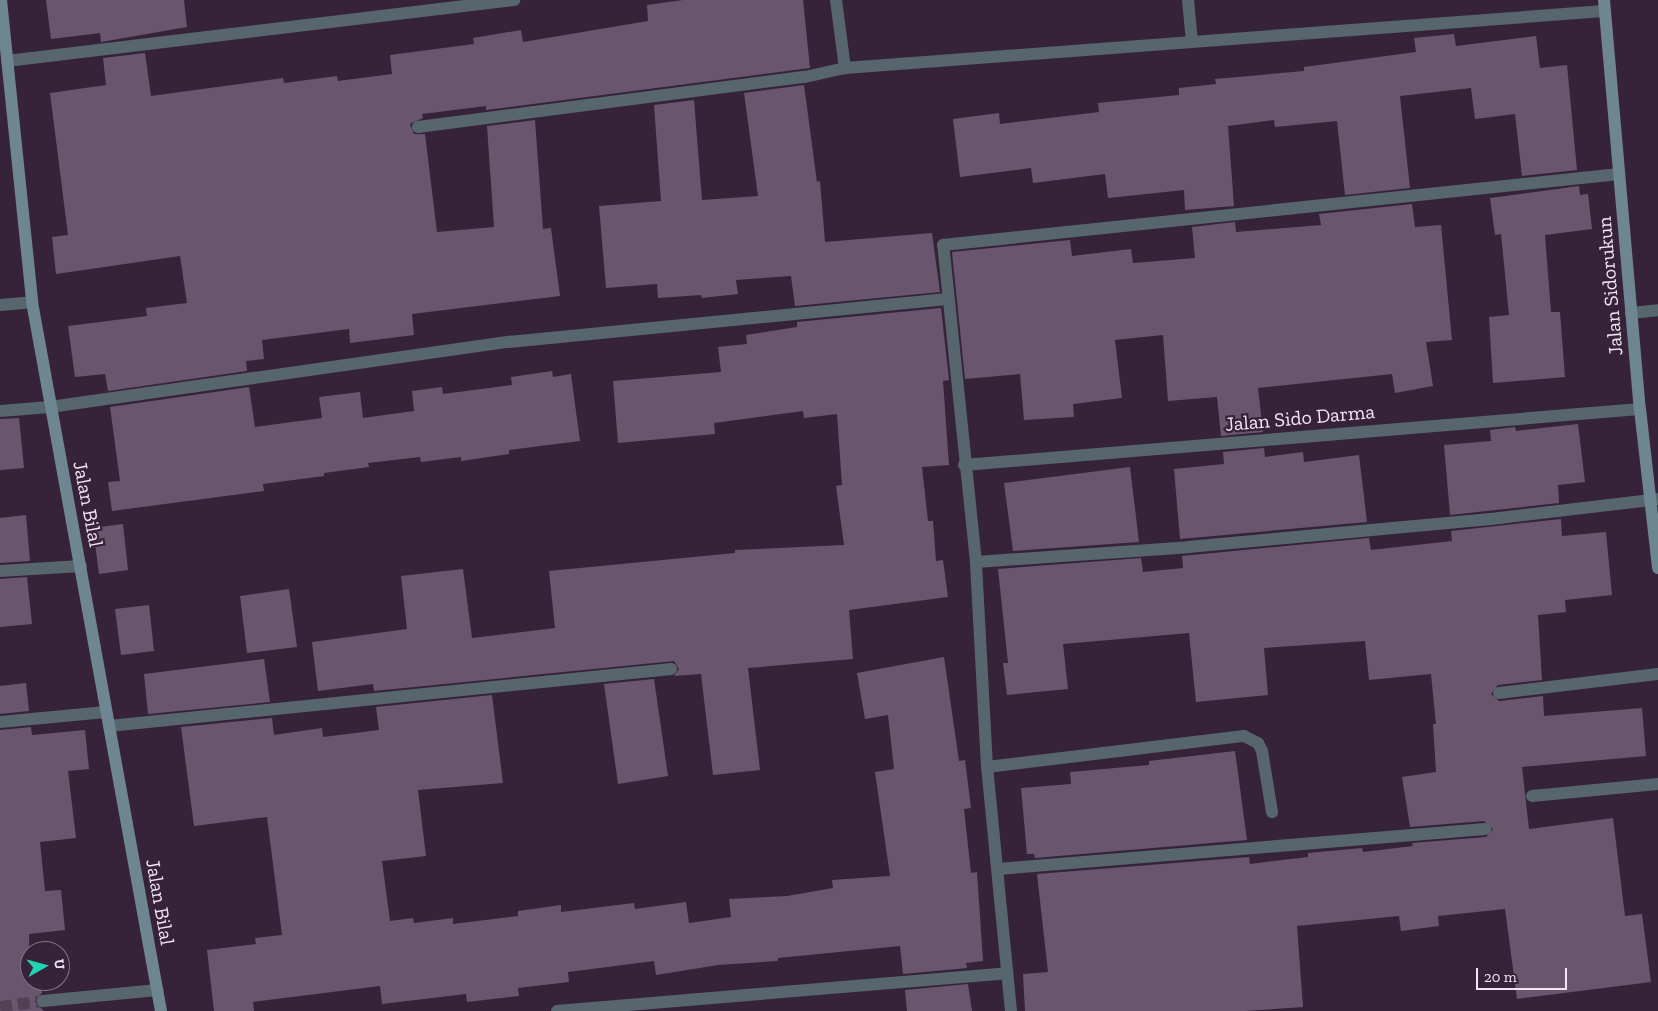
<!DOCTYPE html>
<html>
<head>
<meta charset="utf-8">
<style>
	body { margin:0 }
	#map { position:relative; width:1658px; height:1011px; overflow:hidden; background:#36233a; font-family:"Zilla Slab",serif }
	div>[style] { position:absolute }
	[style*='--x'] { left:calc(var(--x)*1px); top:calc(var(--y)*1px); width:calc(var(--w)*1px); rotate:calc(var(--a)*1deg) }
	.building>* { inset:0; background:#6a556f }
	.street-tunnel>* { height:12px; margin-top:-6px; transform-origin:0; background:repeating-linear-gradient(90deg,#524056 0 12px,transparent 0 18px) }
	.lane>* { height:12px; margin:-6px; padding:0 6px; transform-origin:6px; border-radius:6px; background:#57656d }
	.street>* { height:12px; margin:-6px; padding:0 6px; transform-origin:6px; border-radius:6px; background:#57656d }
	.secondary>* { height:12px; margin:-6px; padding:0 6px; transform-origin:6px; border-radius:6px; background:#6e8691 }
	span { translate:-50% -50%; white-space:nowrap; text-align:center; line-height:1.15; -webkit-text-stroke:4.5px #36233a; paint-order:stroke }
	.street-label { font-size:20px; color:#f1e5f4 }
	.north { position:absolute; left:20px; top:941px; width:50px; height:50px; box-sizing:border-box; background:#36233a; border:1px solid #817184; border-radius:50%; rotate:83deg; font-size:14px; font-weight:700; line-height:20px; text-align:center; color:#f1e5f4 }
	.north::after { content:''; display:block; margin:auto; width:18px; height:22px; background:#21d5b0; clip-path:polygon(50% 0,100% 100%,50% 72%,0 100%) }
	.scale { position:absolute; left:1476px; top:968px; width:91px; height:22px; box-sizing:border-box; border:2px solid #f1e5f4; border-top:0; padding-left:6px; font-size:15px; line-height:18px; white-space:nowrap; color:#f1e5f4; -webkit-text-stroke:4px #36233a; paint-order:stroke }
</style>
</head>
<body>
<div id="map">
	<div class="building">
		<i style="clip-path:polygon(46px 0,184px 0,187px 27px,101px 42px,100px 33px,51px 39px)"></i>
		<i style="clip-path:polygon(683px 0,803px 0,810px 68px,486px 110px,486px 106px,422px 114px,423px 118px,410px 124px,414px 134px,425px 134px,437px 232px,494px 227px,487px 126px,535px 120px,543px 229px,551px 228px,560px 296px,412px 314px,414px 335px,350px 343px,349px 329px,262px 340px,264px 359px,246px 361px,247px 371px,108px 391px,105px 374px,75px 377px,68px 326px,147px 316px,146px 308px,187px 303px,180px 256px,56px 274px,52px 237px,68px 235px,50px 93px,106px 85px,103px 58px,145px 53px,151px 96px,283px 78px,284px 83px,337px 76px,338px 81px,392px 74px,390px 55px,474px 44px,473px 38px,521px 30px,523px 42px,648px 21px,647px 5px)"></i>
		<i style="clip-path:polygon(1454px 34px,1456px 46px,1536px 36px,1540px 68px,1567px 65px,1577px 170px,1522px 176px,1515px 114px,1475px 119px,1471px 88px,1400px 96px,1410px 188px,1345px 195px,1337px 121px,1275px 127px,1274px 120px,1228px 126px,1234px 206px,1185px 210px,1184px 190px,1108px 198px,1105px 174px,1033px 183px,1031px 168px,960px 177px,953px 119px,999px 113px,1000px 124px,1099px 112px,1098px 103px,1179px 95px,1179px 88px,1216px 84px,1215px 79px,1304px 71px,1304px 67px,1416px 52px,1414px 38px)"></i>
		<i style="clip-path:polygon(804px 85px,817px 182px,820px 181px,825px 242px,932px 233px,940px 292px,795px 306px,791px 276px,736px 280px,738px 294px,702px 298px,701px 295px,658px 298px,657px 284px,606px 288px,599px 206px,661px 201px,654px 105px,694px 100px,702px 200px,758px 196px,744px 93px)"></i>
		<i style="clip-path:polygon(1579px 186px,1580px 195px,1588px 194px,1592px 229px,1545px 235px,1551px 312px,1560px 312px,1565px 377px,1493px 383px,1489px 317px,1509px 315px,1501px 234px,1495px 235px,1490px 198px)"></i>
		<i style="clip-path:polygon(1412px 204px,1415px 227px,1441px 225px,1452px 340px,1426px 342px,1433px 386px,1395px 393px,1392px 374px,1258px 388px,1263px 432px,1221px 436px,1217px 397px,1168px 401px,1163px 335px,1115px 340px,1122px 398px,1073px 404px,1074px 417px,1024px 420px,1020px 374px,965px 379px,952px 252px,1070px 240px,1072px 256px,1131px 249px,1133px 263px,1195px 258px,1192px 227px,1235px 222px,1236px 232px,1321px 225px,1319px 214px)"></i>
		<i style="clip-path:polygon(941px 308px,949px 380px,943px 381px,949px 465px,922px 467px,928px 521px,933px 521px,936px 561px,943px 560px,948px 597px,849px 610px,853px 659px,748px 668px,760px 770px,713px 775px,701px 674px,674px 676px,679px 669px,674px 661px,374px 691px,373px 684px,318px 691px,312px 642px,407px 629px,401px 576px,463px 569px,472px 638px,555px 628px,549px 571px,735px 553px,735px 550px,844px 545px,836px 486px,842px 485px,837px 414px,804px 418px,803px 411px,714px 423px,715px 434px,618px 443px,613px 381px,721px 372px,718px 347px,747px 344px,746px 335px,797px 327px,797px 322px)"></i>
		<i style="clip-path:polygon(552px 371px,553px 377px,571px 374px,580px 441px,509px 450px,509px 454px,461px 461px,461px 457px,421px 462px,420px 457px,368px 463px,369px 467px,324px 473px,324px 476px,263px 484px,264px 491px,112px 511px,108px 482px,120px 481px,110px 407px,249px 387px,255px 427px,322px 418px,319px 397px,360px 392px,363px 418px,414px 411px,412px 391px,442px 387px,443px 394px,512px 385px,511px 377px)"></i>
		<i style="clip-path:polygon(19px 418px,24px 468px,0 470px,0 419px)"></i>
		<i style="clip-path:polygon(1578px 424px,1585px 482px,1558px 485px,1559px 503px,1450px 515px,1444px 445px,1491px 441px,1490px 430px,1515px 427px,1516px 431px)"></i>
		<i style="clip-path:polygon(1264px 448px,1265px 457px,1303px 452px,1304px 462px,1359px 455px,1367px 522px,1180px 539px,1174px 469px,1224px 464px,1223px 452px)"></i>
		<i style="clip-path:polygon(1130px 467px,1139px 542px,1013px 551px,1004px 483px)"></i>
		<i style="clip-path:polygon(26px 515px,30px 561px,0 563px,0 518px)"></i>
		<i style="clip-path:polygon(1561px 519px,1562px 536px,1606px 532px,1612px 595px,1565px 600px,1566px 612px,1538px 615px,1542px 680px,1498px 685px,1491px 694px,1499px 701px,1543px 696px,1544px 716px,1642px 708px,1646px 756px,1522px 767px,1529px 829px,1613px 818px,1625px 916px,1642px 914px,1651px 982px,1517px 999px,1505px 909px,1438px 916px,1439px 926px,1401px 931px,1399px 916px,1297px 926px,1303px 1007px,1245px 1011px,1025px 1011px,1023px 974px,1048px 972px,1037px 874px,1249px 857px,1250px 864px,1308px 857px,1308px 853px,1362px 848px,1363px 852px,1413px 846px,1412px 843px,1486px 837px,1493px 829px,1484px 821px,1410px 827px,1402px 777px,1436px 772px,1433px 724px,1436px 724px,1431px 674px,1369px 680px,1365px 641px,1264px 648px,1268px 695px,1196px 702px,1189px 633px,1063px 644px,1068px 689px,1007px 695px,1003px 663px,1008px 663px,998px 569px,1141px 558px,1143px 572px,1183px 568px,1182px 556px,1369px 538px,1371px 550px,1452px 541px,1451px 531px)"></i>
		<i style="clip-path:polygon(123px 524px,128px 570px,99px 574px,93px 528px)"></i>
		<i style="clip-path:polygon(27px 577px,32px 624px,0 627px,0 579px)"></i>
		<i style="clip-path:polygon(289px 589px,297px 647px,247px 653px,240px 596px)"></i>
		<i style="clip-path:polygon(149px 605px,154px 651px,121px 655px,115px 609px)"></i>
		<i style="clip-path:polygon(944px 657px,959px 761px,965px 760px,971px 808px,964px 809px,971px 873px,977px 872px,983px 961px,966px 963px,967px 968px,903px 974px,900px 946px,778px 958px,778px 961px,718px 965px,656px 975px,654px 961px,568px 972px,569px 982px,518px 988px,519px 996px,467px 1002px,466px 994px,382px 1004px,380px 986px,253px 1002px,254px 1011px,214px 1011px,207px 950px,256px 944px,255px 938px,282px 935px,267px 817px,194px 826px,181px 727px,272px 718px,274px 735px,322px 728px,323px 737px,379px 730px,376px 707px,492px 695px,503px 783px,418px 790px,426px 856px,382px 861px,390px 921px,413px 918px,414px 923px,453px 918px,453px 924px,518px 916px,518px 911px,561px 905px,561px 912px,634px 903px,635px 909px,686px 902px,689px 923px,731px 917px,729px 899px,787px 896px,833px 888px,832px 880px,890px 876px,875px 772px,894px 769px,888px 715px,865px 719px,857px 673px)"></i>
		<i style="clip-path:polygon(264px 659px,270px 702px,148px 714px,144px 674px)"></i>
		<i style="clip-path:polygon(654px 679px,668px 776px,618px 784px,604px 684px)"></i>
		<i style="clip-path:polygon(26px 683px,29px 711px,0 714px,0 686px)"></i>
		<i style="clip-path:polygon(31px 727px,32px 735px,85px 730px,89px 769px,68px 771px,76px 838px,40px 842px,45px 891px,61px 890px,65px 930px,29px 934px,30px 981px,41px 981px,42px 993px,35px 1002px,44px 1011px,0 1011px,0 730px)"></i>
		<i style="clip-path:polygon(1235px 751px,1247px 840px,1035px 858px,1034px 854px,1027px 854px,1021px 788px,1071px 784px,1070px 772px,1149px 765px,1149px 761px)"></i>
		<i style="clip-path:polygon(968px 984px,972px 1011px,907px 1011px,905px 990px)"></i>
	</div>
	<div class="street-tunnel">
		<i style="--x:0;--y:1007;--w:43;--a:-7.9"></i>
	</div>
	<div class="lane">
		<i style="--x:1532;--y:796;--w:127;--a:-5.4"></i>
	</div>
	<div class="street">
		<i style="--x:836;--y:0;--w:69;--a:82.5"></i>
		<i style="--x:1188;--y:0;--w:42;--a:84.6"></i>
		<i style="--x:7;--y:61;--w:511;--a:-6.86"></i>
		<i style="--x:418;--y:127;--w:390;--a:-7.4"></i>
		<i style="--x:805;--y:77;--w:41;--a:-12.7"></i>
		<i style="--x:845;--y:68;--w:761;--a:-4.29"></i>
		<i style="--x:0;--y:305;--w:32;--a:-5"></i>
		<i style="--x:1631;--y:313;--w:27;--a:-6"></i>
		<i style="--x:0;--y:411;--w:50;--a:-4.6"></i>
		<i style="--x:50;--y:407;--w:464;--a:-8.1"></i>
		<i style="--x:509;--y:342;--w:440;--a:-5.6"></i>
		<i style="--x:964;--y:465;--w:678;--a:-4.74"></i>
		<i style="--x:976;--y:562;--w:213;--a:-4"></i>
		<i style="--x:1188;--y:547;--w:304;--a:-5.3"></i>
		<i style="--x:1491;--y:519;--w:168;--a:-6.8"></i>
		<i style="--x:0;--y:571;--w:81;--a:-3.5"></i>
		<i style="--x:1499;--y:693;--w:160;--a:-6.8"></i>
		<i style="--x:0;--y:722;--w:106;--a:-5.4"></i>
		<i style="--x:109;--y:726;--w:565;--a:-5.79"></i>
		<i style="--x:987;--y:767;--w:259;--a:-6.9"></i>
		<i style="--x:1244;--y:736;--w:16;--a:27"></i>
		<i style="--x:1258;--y:743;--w:9;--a:63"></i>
		<i style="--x:1262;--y:751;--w:62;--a:80.7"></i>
		<i style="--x:998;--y:869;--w:489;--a:-4.7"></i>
		<i style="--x:43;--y:1001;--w:115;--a:-5.5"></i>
		<i style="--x:557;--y:1011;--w:452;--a:-4.8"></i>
		<i style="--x:1011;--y:1011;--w:245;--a:-95.6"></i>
		<i style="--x:987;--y:767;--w:205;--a:-93.1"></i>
		<i style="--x:976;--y:562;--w:319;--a:-95.9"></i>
		<i style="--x:943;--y:245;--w:680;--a:-6"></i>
	</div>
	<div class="secondary">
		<i style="--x:1;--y:0;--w:304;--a:84.1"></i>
		<i style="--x:32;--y:302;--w:721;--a:79.69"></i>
		<i style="--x:1604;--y:0;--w:411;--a:85"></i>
		<i style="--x:1640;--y:409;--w:160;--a:83.5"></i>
	</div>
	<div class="street-label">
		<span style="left:1610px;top:286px;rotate:-95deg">Jalan Sidorukun</span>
		<span style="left:1300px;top:418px;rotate:-5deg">Jalan Sido Darma</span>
		<span style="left:88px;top:504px;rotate:79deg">Jalan Bilal</span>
		<span style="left:160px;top:902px;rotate:80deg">Jalan Bilal</span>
	</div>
	<div class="north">U</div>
	<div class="scale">20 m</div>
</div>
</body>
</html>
